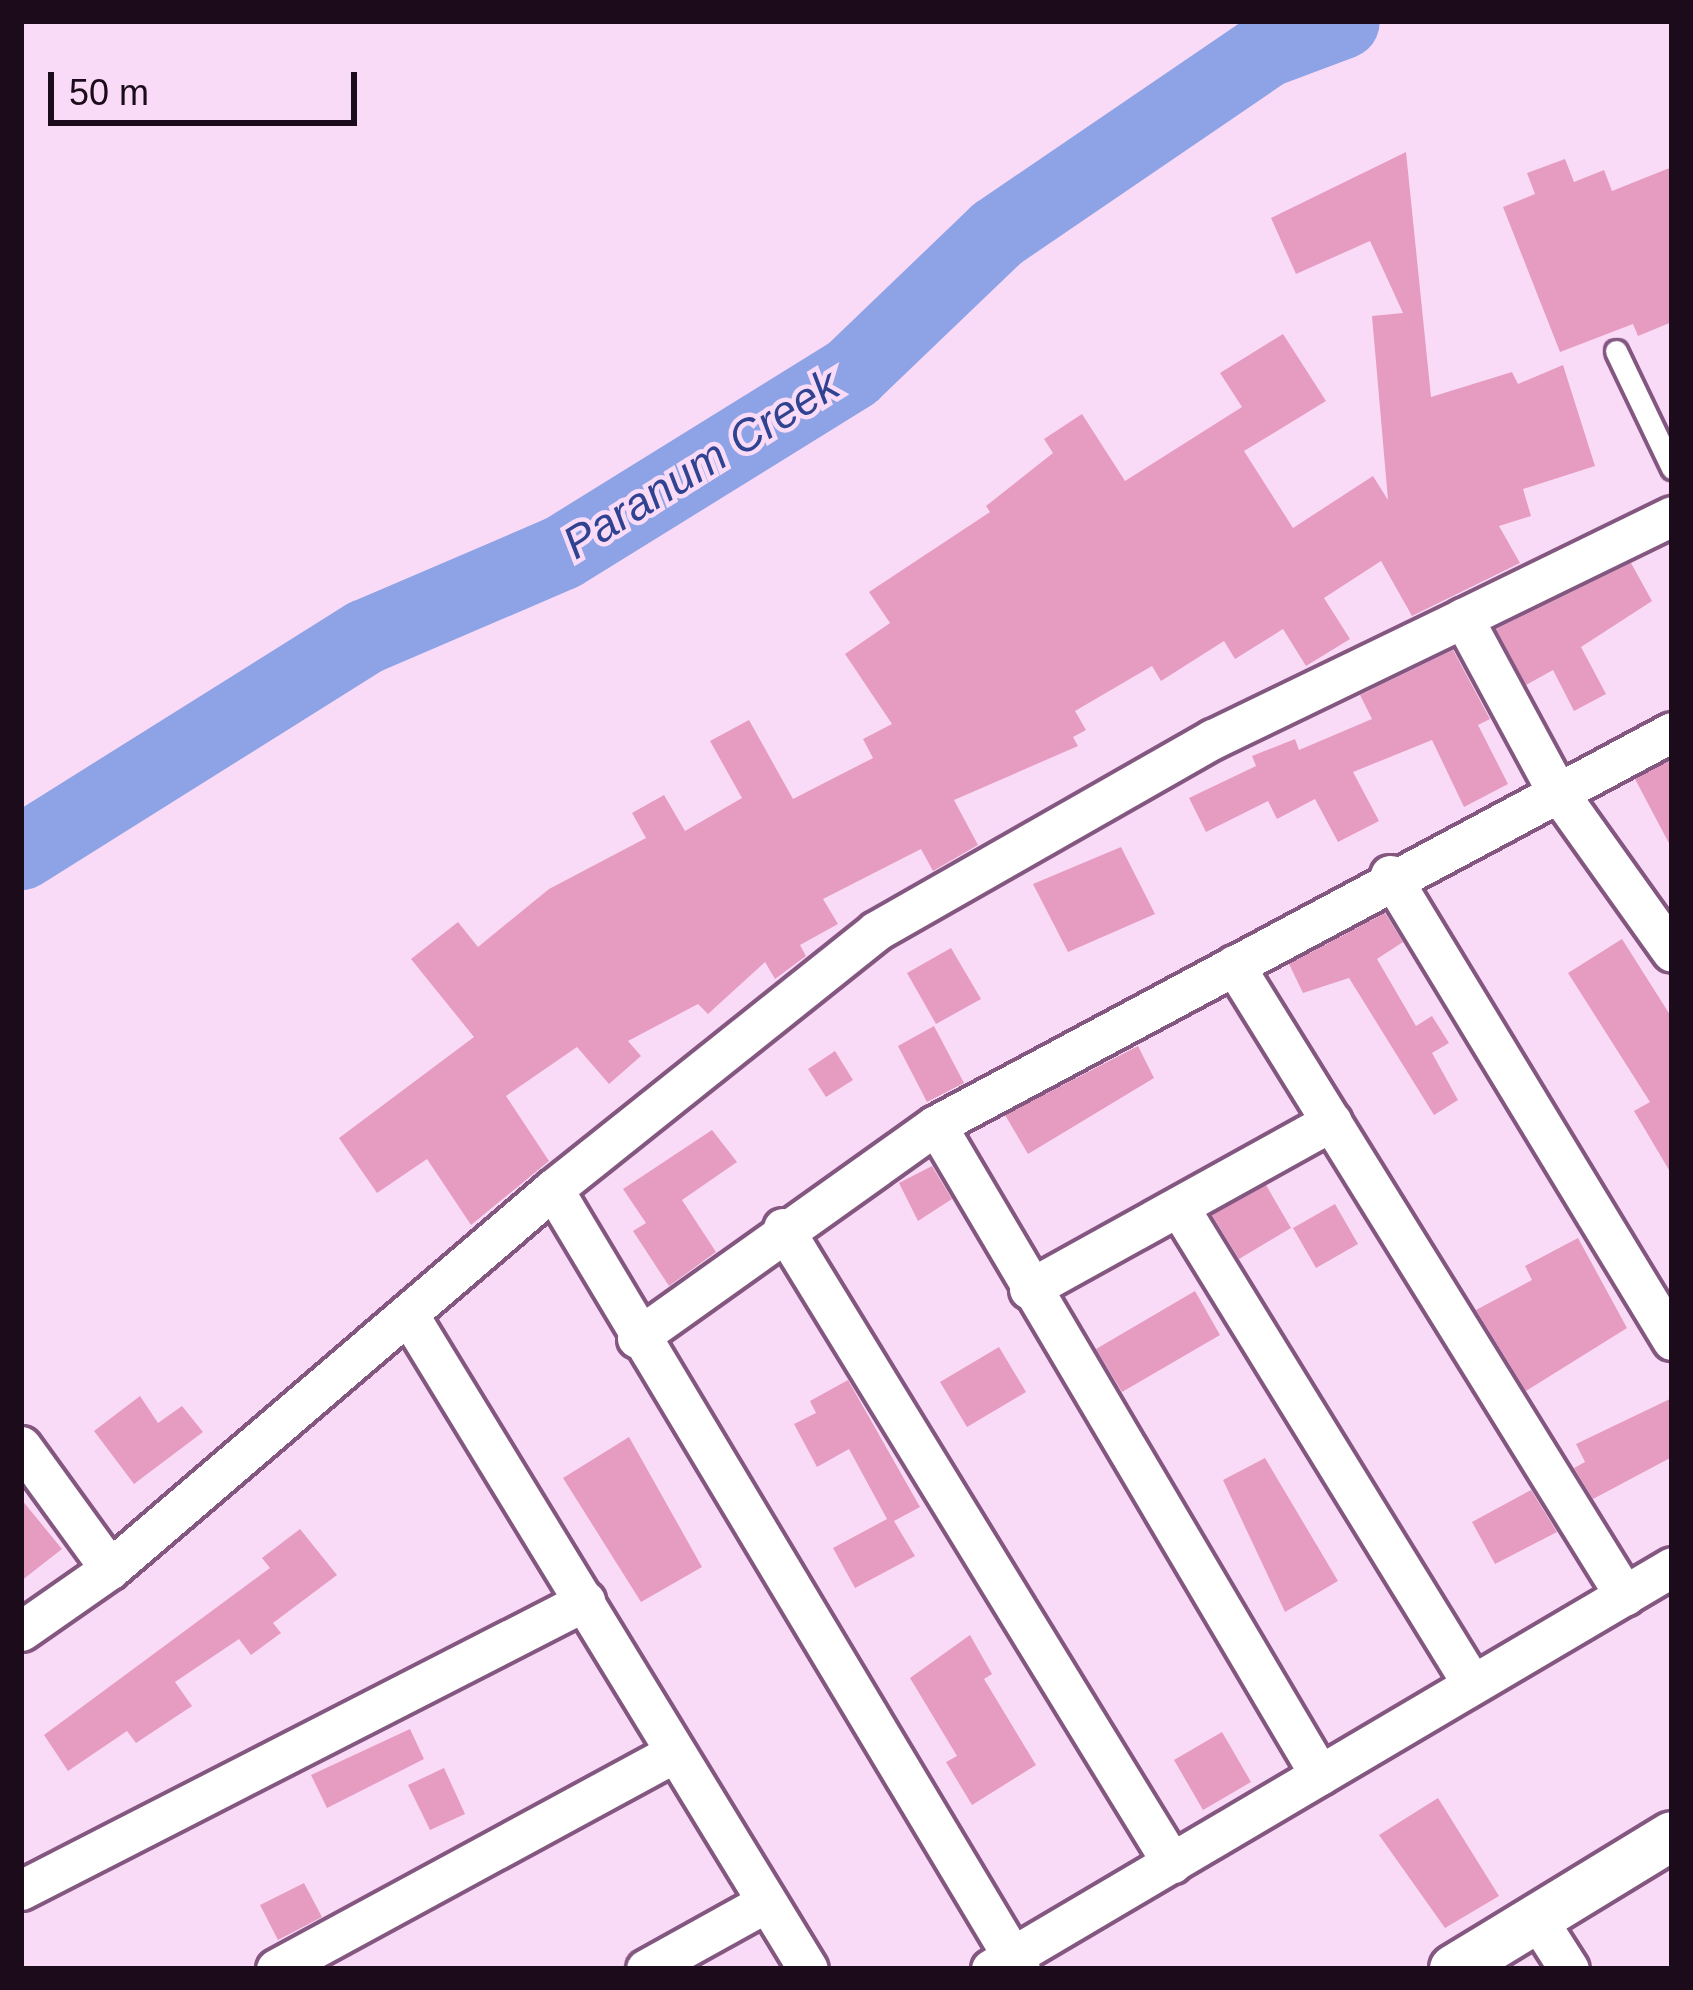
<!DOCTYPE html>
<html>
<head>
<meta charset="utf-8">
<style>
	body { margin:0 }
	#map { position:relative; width:1693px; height:1990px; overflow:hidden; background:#fadbf7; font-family:Helvetica,sans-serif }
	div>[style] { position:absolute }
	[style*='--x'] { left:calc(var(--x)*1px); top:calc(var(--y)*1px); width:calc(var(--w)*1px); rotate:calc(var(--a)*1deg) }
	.river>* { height:75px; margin:-37.5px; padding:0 37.5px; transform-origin:37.5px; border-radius:37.5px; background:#8da3e5 }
	.building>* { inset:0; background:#e69cc0 }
	.roads { filter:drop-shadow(3px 0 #835780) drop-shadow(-3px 0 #835780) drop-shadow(0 3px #835780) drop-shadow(0 -3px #835780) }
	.service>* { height:21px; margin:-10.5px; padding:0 10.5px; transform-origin:10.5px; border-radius:10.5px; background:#fff }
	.minor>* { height:39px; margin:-19.5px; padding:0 19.5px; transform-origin:19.5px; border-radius:19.5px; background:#fff }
	.tertiary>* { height:48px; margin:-24px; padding:0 24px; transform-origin:24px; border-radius:24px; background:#fff }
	span { translate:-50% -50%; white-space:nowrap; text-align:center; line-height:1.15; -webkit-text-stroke:9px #fadbf7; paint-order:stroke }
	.water-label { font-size:45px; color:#304391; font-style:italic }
	.frame { position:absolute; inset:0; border:24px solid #1c0b1b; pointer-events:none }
	.scale { position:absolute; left:48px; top:72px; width:309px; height:54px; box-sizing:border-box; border:6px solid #1c0b1b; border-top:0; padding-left:15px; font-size:36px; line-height:42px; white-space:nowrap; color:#1c0b1b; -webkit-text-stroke:9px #fadbf7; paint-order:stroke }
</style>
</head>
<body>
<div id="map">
	<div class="river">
		<i style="--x:21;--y:852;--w:407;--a:-32.1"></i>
		<i style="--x:366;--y:636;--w:213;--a:-23.2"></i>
		<i style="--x:562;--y:552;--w:341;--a:-31.8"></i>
		<i style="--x:852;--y:372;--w:201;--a:-43.8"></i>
		<i style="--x:997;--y:233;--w:325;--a:-34.3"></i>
		<i style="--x:1265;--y:50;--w:82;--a:-20.6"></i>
	</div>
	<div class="building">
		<i style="clip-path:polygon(1406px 152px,1431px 397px,1512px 372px,1518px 384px,1563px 365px,1595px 466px,1523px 489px,1531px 516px,1499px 526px,1520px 563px,1412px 616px,1381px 561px,1324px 598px,1350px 639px,1306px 666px,1283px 629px,1235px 659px,1224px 641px,1161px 681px,1152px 666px,1075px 711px,1086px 730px,1073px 737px,1078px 746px,954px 800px,978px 845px,933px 871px,921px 849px,823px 899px,838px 924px,800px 945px,806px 956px,775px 979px,765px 962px,708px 1014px,698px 1004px,628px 1041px,641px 1056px,609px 1084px,577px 1047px,506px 1096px,549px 1161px,471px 1225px,427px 1159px,377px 1193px,339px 1138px,474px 1037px,411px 959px,458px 922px,478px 947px,549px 889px,646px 838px,632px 813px,664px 795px,685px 831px,742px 798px,710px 741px,749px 720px,793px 799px,873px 758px,863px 739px,892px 724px,845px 654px,890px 623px,869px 592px,990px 512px,986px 506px,1053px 453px,1044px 439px,1082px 414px,1125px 481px,1242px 407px,1220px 373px,1283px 334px,1326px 401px,1244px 451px,1293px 528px,1373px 476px,1388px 500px,1372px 316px,1403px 313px,1370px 241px,1296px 274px,1271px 218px)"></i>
		<i style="clip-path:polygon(1565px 159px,1574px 182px,1604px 170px,1612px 191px,1672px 167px,1672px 322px,1638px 336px,1633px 324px,1560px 352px,1503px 207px,1535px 194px,1527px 173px)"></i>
		<i style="clip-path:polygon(1631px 563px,1652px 601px,1581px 647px,1606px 694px,1574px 711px,1553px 670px,1526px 685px,1496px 629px)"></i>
		<i style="clip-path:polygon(1453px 650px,1490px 719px,1478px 725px,1508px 784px,1464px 807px,1432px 740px,1353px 772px,1379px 821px,1338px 842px,1315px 799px,1277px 819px,1268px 801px,1206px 832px,1189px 798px,1256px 766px,1252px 756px,1295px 739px,1299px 750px,1372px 719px,1360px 695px)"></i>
		<i style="clip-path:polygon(1672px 759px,1672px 849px,1635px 779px)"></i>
		<i style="clip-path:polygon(1121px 847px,1155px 914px,1068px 952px,1033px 884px)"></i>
		<i style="clip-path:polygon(1385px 913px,1403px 942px,1377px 959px,1416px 1026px,1432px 1016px,1449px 1043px,1432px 1053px,1458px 1100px,1434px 1115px,1349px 978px,1303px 993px,1289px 964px)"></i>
		<i style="clip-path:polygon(1622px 939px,1672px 1018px,1672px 1175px,1634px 1111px,1650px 1102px,1568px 973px)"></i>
		<i style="clip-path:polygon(951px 948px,981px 999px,936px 1024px,907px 973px)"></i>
		<i style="clip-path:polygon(934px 1026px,964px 1083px,927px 1102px,898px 1046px)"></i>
		<i style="clip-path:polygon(1138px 1046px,1154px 1078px,1028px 1154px,1005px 1115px)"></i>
		<i style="clip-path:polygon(835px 1051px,853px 1080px,826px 1097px,808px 1069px)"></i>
		<i style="clip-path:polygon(712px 1130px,737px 1162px,682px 1200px,716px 1252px,669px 1286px,633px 1231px,646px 1223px,623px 1189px)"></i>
		<i style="clip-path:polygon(932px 1166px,952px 1199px,918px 1221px,899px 1183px)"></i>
		<i style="clip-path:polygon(1266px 1185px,1291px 1228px,1239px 1259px,1212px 1215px)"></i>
		<i style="clip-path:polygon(1335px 1204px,1358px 1244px,1316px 1268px,1293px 1228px)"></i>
		<i style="clip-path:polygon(1578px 1238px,1627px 1328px,1526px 1391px,1476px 1310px,1532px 1280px,1525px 1266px)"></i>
		<i style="clip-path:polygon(1195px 1291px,1220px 1335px,1122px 1392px,1096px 1349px)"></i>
		<i style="clip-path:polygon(999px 1347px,1026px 1392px,967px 1427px,940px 1382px)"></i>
		<i style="clip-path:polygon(848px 1380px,920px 1507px,894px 1521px,915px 1556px,855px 1588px,833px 1548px,887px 1519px,849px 1449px,817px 1467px,794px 1424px,816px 1413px,810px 1401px)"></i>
		<i style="clip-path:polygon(140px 1396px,158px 1423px,182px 1406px,203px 1432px,134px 1484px,94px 1431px)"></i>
		<i style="clip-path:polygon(1672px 1398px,1672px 1457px,1593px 1499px,1574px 1468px,1585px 1462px,1576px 1444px)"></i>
		<i style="clip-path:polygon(629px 1437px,702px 1567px,641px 1602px,563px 1478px)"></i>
		<i style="clip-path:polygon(1265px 1458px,1338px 1581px,1285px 1612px,1223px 1480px)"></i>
		<i style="clip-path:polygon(1531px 1490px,1557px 1532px,1495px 1564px,1472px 1522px)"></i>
		<i style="clip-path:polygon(21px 1499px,62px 1549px,21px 1581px)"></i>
		<i style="clip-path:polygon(300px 1529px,337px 1575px,273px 1623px,281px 1633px,251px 1655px,239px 1639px,175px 1682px,192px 1706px,136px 1743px,127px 1731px,68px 1771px,44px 1735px,270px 1568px,262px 1558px)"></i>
		<i style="clip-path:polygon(970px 1635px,992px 1674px,984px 1679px,1036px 1765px,972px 1805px,946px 1762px,957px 1756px,910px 1678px)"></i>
		<i style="clip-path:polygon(410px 1729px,424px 1759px,327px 1808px,311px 1775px)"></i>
		<i style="clip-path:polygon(1222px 1732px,1251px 1782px,1203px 1810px,1174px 1760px)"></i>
		<i style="clip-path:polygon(444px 1768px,465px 1814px,430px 1830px,408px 1785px)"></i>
		<i style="clip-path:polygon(1438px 1798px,1499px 1896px,1445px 1928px,1379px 1835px)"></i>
		<i style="clip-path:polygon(304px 1883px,322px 1917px,278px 1940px,260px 1905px)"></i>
	</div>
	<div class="roads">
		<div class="service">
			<i style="--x:1616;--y:351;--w:130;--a:64.4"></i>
		</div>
		<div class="minor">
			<i style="--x:1672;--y:516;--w:233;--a:154"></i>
			<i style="--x:1463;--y:618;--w:193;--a:61.6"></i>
			<i style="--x:1555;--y:788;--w:201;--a:54.5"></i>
			<i style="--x:1390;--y:875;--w:544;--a:58.77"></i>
			<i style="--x:1234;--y:965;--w:742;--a:58.22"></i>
			<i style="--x:936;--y:1125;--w:755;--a:59.43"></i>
			<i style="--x:553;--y:1189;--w:909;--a:59.09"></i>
			<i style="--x:1180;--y:1209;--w:555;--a:58.4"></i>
			<i style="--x:783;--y:1228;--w:745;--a:58.51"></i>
			<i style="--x:1029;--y:1289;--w:346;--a:-29"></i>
			<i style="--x:408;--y:1314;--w:767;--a:58.59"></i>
			<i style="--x:637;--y:1338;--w:367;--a:-35.5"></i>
			<i style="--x:936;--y:1125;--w:834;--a:-28.1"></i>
			<i style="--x:21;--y:1446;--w:152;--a:54.1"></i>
			<i style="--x:21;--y:1631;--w:108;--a:-34.9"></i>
			<i style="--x:110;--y:1569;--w:584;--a:-40.62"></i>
			<i style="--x:553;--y:1189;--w:413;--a:-38.6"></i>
			<i style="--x:876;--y:931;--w:388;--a:-29.7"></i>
			<i style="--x:1213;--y:739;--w:278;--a:-25.8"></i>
			<i style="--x:21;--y:1890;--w:634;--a:-27.13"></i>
			<i style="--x:1537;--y:1919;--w:59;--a:57.4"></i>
			<i style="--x:276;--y:1969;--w:453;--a:-28.5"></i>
			<i style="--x:646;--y:1969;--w:136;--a:-29"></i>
			<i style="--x:991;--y:1969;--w:791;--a:-30.55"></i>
		</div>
		<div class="tertiary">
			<i style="--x:1454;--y:1969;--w:255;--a:-31.4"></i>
		</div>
	</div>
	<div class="water-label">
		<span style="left:701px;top:464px;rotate:-32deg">Paranum Creek</span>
	</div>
	<div class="frame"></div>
	<div class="scale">50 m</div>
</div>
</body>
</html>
